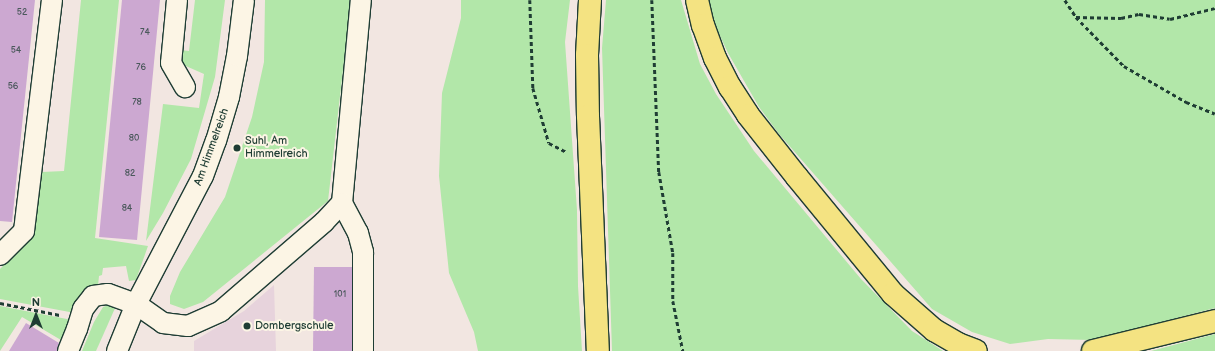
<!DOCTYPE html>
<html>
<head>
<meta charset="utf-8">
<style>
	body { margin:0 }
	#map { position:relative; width:1215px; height:351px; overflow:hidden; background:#f2e6e1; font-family:"Balsamiq Sans",sans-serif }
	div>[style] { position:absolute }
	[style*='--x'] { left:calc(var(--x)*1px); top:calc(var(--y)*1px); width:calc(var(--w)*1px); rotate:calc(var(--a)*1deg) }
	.built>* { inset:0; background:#e7d3dc }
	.green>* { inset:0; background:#b2e7a9 }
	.building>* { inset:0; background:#cca8d1 }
	.path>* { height:2.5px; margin-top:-1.25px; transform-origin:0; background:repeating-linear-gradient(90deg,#1f3d34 0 4px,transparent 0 7px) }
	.roads { filter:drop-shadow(1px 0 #1f3d34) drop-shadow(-1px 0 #1f3d34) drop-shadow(0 1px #1f3d34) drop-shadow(0 -1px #1f3d34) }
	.minor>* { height:20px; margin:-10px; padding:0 10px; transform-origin:10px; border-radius:10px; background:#fcf5e5 }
	.major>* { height:22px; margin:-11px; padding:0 11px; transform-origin:11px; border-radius:11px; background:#f4e382 }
	.dots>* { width:11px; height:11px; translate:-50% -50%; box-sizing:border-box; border:2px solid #fcf5e5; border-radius:50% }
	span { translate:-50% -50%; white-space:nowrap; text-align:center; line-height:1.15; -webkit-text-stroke:4px #fcf5e5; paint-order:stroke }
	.number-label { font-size:9px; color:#4a585b }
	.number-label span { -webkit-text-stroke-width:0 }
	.poi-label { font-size:11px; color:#1f3d34 }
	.left { translate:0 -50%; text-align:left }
	.street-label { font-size:11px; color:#1f3d34 }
	.north { position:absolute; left:16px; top:295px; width:40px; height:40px; -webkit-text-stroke:3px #fcf5e5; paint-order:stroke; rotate:0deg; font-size:11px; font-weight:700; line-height:16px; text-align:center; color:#1f3d34 }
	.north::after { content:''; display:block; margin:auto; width:14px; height:18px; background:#1f3d34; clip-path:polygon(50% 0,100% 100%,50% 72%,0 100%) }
</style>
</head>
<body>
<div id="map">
	<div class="built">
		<i style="clip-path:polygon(274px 285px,276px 351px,194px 351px,194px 341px,244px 311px)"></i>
	</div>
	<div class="green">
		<i style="clip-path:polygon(81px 0,119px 0,95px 238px,148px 246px,136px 280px,129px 281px,126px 266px,103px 268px,102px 275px,99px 276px,98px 286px,75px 313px,0 299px,0 269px,15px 253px,36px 213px,42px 172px,64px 171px)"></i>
		<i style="clip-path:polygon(195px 0,225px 0,215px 77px,191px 159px,163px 213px,146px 241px,163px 104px,199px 108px,204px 74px,179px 63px,181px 50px,189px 51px)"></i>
		<i style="clip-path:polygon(265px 0,351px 0,328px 201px,203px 302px,184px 309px,170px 304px,170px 296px,180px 272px,225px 197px,252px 117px,264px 62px)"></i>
		<i style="clip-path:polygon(461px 0,570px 0,565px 42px,577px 210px,578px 286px,582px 351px,478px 351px,474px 332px,449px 273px,439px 176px,442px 93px,461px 18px)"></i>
		<i style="clip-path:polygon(606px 0,681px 0,700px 64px,716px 94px,754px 151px,861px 279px,912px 331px,943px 351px,612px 351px,602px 48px)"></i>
		<i style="clip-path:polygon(709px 0,1215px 0,1215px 308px,1093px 340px,1048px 339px,1010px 344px,972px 332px,932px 309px,779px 134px,759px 107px,728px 53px,714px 23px)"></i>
		<i style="clip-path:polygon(112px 304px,116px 306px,96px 351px,82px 351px,94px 322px,103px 307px)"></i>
		<i style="clip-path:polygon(0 306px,72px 320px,61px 340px,22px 317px,0 351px)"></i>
		<i style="clip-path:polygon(1215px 334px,1215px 351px,1151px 351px)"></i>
	</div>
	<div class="building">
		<i style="clip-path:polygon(0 0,35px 0,12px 222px,0 221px)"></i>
		<i style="clip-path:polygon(122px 0,160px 0,137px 240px,99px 237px)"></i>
		<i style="clip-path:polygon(314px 267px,352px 267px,352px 351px,313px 351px)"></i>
		<i style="clip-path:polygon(26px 323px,59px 343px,57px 351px,9px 351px)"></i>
	</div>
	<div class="path">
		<i style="--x:530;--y:0;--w:88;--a:88"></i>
		<i style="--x:533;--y:88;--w:57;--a:73.8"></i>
		<i style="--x:549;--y:143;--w:20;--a:27"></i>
		<i style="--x:652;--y:0;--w:172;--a:87.7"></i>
		<i style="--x:659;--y:172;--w:82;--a:80.2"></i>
		<i style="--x:673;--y:253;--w:48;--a:90"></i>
		<i style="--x:673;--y:301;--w:51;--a:78.7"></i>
		<i style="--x:1065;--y:0;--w:20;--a:57"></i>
		<i style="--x:1076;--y:17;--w:69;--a:45.6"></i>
		<i style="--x:1124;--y:66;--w:72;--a:30.1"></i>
		<i style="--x:1186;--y:102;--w:31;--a:22"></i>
		<i style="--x:1076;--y:17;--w:45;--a:1.3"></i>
		<i style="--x:1121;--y:18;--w:18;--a:-13"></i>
		<i style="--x:1139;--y:14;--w:31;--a:9"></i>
		<i style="--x:1170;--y:19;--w:46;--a:-13.7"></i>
		<i style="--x:0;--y:303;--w:61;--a:11.3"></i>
	</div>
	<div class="roads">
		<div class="minor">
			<i style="--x:177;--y:0;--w:63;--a:95.4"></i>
			<i style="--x:171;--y:63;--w:28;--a:60"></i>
			<i style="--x:342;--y:203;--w:204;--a:-84.7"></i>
			<i style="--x:0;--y:255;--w:34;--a:-45"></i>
			<i style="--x:24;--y:231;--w:233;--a:-83.1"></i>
			<i style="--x:68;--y:351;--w:24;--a:-68"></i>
			<i style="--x:77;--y:329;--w:21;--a:-73"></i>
			<i style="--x:83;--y:309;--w:16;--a:-52"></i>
			<i style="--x:93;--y:296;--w:15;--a:-8"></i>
			<i style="--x:108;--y:294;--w:30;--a:20"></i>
			<i style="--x:136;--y:304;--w:33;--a:35"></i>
			<i style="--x:163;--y:323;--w:25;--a:7"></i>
			<i style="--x:188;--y:326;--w:36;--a:-24"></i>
			<i style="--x:221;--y:311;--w:136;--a:-40.8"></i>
			<i style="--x:324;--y:222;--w:26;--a:-47"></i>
			<i style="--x:342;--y:203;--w:34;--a:62"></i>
			<i style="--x:358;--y:233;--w:20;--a:75"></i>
			<i style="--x:363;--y:252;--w:99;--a:90"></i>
			<i style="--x:117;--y:351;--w:51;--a:-68"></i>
			<i style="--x:136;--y:304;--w:144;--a:-62.4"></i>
			<i style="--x:203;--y:176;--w:37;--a:-70"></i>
			<i style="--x:216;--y:141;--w:46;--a:-73.5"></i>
			<i style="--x:229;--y:97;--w:42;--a:-79"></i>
			<i style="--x:237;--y:56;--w:56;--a:-82.9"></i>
		</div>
		<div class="major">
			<i style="--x:590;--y:0;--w:55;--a:93.1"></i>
			<i style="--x:587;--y:55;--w:61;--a:89.1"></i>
			<i style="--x:588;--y:116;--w:235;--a:87.6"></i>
			<i style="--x:697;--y:0;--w:26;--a:77"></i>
			<i style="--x:703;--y:25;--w:35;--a:70"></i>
			<i style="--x:715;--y:58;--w:33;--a:63"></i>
			<i style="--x:730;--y:87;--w:33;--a:57"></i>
			<i style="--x:748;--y:115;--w:79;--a:51.7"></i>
			<i style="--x:797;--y:177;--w:151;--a:50.6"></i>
			<i style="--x:893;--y:294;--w:55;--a:41.3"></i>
			<i style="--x:934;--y:330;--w:28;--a:30"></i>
			<i style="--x:958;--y:344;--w:19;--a:21"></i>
			<i style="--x:1093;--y:351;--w:126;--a:-13.8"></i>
		</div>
	</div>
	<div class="dots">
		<i style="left:237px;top:148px;background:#1f3d34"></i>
		<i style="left:247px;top:326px;background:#1f3d34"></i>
	</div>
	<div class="number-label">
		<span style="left:22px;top:13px">52</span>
		<span style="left:145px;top:33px">74</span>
		<span style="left:16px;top:51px">54</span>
		<span style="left:141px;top:68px">76</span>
		<span style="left:13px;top:87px">56</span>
		<span style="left:137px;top:103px">78</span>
		<span style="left:134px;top:139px">80</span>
		<span style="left:130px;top:174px">82</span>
		<span style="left:127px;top:209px">84</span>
		<span style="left:340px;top:295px">101</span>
	</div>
	<div class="poi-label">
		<span class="left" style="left:245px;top:148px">Suhl, Am<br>Himmelreich</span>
		<span class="left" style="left:255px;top:326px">Dombergschule</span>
	</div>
	<div class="street-label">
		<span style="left:212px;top:147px;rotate:-70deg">Am Himmelreich</span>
	</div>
	<div class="north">N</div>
</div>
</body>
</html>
